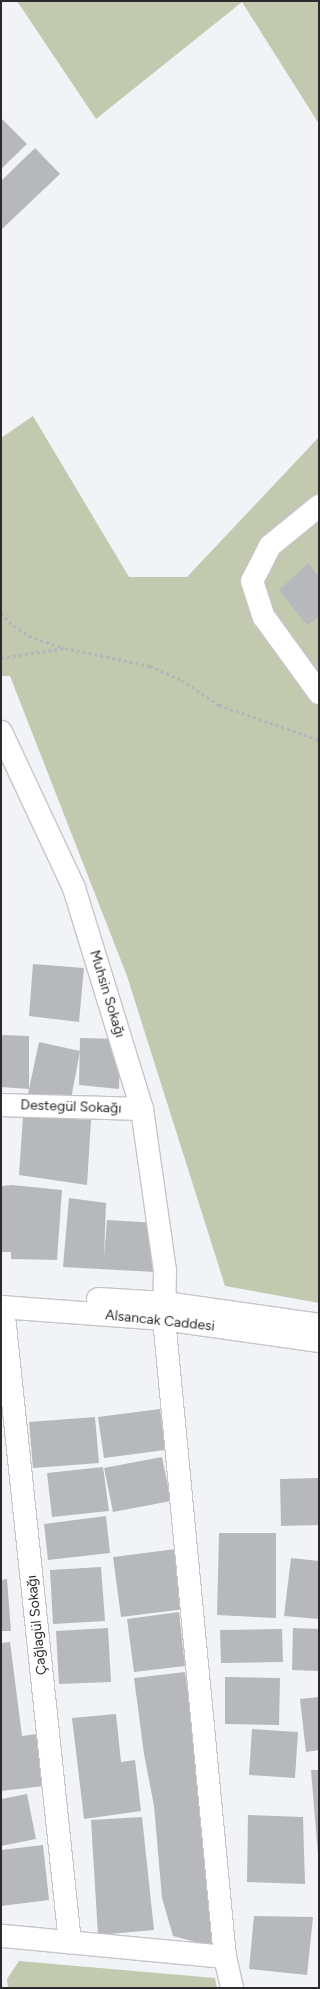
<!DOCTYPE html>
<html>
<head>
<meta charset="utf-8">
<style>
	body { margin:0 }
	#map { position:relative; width:320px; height:1989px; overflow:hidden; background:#f1f3f7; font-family:Figtree,sans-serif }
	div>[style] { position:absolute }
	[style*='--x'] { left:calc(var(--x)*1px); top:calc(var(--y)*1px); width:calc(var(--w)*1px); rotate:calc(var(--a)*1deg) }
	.green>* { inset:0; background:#c2c9af }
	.building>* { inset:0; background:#b6b8bc }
	.path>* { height:2.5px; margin-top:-1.25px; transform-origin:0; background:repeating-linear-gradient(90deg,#b3b5b8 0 3px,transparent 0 6px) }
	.roads { filter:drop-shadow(1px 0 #c4c6ca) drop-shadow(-1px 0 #c4c6ca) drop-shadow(0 1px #c4c6ca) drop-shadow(0 -1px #c4c6ca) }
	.minor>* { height:22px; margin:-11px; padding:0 11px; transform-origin:11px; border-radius:11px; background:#fff }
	span { translate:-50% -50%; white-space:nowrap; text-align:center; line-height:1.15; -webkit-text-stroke:3.5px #fff; paint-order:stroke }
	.street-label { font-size:14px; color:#2b2b2d }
	.frame { position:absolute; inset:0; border:2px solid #2b2b2d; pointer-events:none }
</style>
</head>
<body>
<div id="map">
	<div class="green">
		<i style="clip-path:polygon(17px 1px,319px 1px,319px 124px,242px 2px,96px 119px)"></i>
		<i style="clip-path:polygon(33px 416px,129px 577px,187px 577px,319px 437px,319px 1303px,225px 1286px,127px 976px,10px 676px,1px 676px,1px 438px)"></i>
		<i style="clip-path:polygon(19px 1961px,215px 1978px,217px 1988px,8px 1988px,7px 1979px)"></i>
	</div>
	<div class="building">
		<i style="clip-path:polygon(2px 119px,27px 144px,1px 169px,1px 120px)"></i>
		<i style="clip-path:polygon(35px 148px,60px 174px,1px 230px,1px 181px)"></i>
		<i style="clip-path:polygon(308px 563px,319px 577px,319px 617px,307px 625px,279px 590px)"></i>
		<i style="clip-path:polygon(33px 964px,84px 968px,79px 1022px,29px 1016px)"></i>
		<i style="clip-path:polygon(1px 1035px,29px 1036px,29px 1089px,39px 1042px,80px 1051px,71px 1099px,28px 1094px,29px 1089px,1px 1087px)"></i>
		<i style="clip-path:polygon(80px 1038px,120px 1039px,119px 1089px,79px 1085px)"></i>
		<i style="clip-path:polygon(23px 1116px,91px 1120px,87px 1185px,19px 1175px)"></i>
		<i style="clip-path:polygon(12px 1185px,62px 1190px,57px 1260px,11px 1259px,11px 1252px,1px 1252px,1px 1186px)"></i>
		<i style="clip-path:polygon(69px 1198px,106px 1203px,104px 1259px,107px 1220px,158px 1223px,155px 1272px,63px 1267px)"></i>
		<i style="clip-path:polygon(160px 1409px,165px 1450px,104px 1458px,98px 1417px)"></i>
		<i style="clip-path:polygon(95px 1417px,99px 1463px,33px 1468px,29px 1422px)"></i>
		<i style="clip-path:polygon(162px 1457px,171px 1501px,113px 1512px,104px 1468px)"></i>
		<i style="clip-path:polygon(103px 1467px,109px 1511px,52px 1517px,47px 1473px)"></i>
		<i style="clip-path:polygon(319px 1478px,319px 1525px,281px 1526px,280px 1479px)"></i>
		<i style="clip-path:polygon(106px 1516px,110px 1553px,48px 1560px,44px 1524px)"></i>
		<i style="clip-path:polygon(219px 1533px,276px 1533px,276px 1618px,217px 1615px)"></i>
		<i style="clip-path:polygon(176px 1549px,185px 1609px,121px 1617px,113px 1557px)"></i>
		<i style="clip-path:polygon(291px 1558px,319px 1561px,319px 1619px,284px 1616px)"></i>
		<i style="clip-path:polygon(101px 1567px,105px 1621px,53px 1624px,50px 1570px)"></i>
		<i style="clip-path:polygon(7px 1579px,11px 1631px,1px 1631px,1px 1580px)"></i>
		<i style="clip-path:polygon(179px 1612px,185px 1666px,134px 1672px,127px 1619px)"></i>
		<i style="clip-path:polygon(108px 1628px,111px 1682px,59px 1684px,56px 1631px)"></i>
		<i style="clip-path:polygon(293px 1628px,319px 1629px,319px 1671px,292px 1670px)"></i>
		<i style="clip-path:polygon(282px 1629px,283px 1662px,221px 1663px,220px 1630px)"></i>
		<i style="clip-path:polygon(10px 1642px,22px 1736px,37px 1734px,44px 1786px,1px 1791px,1px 1643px)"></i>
		<i style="clip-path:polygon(185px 1672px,195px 1748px,214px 1947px,173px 1936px,162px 1898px,154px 1806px,144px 1754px,134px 1678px)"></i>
		<i style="clip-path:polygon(225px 1677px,280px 1678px,279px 1725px,225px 1724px)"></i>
		<i style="clip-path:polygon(319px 1697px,319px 1750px,306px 1752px,300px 1699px)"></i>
		<i style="clip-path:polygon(116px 1714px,121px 1762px,135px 1760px,141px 1811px,84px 1819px,72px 1718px)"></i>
		<i style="clip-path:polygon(252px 1729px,298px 1732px,295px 1778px,249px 1775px)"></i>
		<i style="clip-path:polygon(311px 1770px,319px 1770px,319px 1855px,318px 1855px)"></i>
		<i style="clip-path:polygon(27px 1794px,36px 1839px,1px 1846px,1px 1799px)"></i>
		<i style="clip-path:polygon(248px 1815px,303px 1817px,305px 1884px,247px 1882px)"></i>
		<i style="clip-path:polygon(142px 1817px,154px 1930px,98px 1935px,91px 1820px)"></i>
		<i style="clip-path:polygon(43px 1845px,49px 1900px,1px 1906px,1px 1850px)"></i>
		<i style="clip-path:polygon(254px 1916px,313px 1917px,307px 1975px,249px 1969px)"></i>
	</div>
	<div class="path">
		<i style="--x:1;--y:613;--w:12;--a:48"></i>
		<i style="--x:9;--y:622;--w:24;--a:35"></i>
		<i style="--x:29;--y:636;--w:37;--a:19"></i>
		<i style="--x:1;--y:658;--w:65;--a:-8.9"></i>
		<i style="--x:65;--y:648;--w:87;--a:12"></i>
		<i style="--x:150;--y:666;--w:35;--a:24"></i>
		<i style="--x:182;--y:680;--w:45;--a:34"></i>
		<i style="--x:219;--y:705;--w:106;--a:19.3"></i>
	</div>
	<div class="roads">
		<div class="minor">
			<i style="--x:319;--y:506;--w:63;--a:140.8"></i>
			<i style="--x:270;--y:546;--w:39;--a:117"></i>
			<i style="--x:252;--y:581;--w:38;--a:72"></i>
			<i style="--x:264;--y:617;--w:94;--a:54.1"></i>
			<i style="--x:1;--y:732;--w:172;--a:64.9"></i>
			<i style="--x:74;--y:888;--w:231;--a:72.9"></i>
			<i style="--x:142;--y:1109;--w:164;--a:81.9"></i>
			<i style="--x:165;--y:1271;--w:48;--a:91.2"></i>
			<i style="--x:164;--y:1319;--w:641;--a:84.54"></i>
			<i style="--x:225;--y:1957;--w:225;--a:-174.6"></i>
			<i style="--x:1;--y:1105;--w:141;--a:1.6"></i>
			<i style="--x:98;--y:1299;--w:67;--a:3.4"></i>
			<i style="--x:165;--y:1303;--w:156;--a:8.1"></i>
			<i style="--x:1;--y:1307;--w:163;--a:4.2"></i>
			<i style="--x:164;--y:1319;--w:157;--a:8.1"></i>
			<i style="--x:3;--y:1307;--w:639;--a:83.98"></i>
			<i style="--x:225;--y:1957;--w:32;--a:77"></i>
		</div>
	</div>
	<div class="street-label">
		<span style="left:107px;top:994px;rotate:73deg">Muhsin Sokağı</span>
		<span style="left:71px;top:1107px;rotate:2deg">Destegül Sokağı</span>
		<span style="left:160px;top:1321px;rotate:6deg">Alsancak Caddesi</span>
		<span style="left:37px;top:1625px;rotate:-96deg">Çağlagül Sokağı</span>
	</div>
	<div class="frame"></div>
</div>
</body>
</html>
